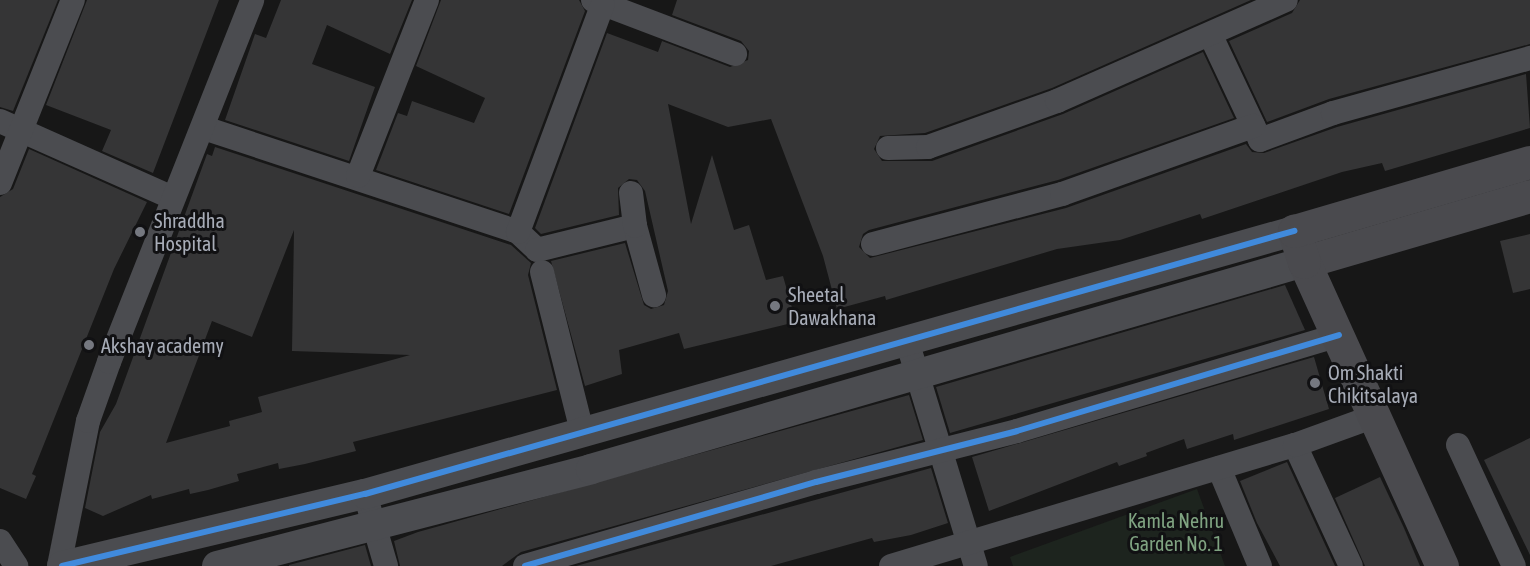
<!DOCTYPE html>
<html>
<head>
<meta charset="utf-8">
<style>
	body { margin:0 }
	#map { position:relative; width:1530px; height:566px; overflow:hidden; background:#171717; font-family:"Asap Condensed",sans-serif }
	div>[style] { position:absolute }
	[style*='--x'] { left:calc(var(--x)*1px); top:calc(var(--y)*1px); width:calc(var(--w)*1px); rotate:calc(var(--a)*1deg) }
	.green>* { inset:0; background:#1d241e }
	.building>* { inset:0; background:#353536 }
	.minor>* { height:24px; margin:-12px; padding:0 12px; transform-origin:12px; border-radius:12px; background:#4b4c50 }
	.tertiary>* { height:30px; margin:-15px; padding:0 15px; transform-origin:15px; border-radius:15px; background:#4b4c50 }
	.secondary>* { height:33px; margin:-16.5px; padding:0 16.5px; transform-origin:16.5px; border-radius:16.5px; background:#4a4a4e }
	.cycleway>* { height:6px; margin:-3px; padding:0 3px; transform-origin:3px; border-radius:3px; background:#408adc }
	.dots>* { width:16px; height:16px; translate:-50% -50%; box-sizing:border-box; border:3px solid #111113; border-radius:50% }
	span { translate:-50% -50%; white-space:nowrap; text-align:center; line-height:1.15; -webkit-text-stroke:6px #111113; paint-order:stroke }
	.poi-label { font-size:20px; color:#a8adb8 }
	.left { translate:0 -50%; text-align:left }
	.park-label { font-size:20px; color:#7fa381 }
</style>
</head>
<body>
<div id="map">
	<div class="green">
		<i style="clip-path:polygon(1197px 489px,1225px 566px,1013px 566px,1010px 557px)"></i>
	</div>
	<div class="building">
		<i style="clip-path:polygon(0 0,58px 0,13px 111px,0 107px)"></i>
		<i style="clip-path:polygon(87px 0,219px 0,153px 173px,102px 151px,111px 130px,46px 105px)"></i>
		<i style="clip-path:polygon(281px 0,412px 0,390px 54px,327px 25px,312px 64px,375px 87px,349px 161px,225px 120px,255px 34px,266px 38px)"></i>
		<i style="clip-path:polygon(441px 0,579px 0,585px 11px,509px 214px,376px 170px,398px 113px,407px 116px,412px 101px,474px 123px,485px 98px,416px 66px)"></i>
		<i style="clip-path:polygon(677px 0,1251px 0,1052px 88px,925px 133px,880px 136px,874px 149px,882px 161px,932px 161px,1063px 114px,1203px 52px,1234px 118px,1058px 180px,869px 230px,863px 234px,859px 247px,870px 258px,1066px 208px,1246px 144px,1252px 152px,1264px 153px,1337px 127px,1526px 74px,1530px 128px,1385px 171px,1382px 163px,1342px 172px,1202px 219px,1200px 214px,1120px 240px,1057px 249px,886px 300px,885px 296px,837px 309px,823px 256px,771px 119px,728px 127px,668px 104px,691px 224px,712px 155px,734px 230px,749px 225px,766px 280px,783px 276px,796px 322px,684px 349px,679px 333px,619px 350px,622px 374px,585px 386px,551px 261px,625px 243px,644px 305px,651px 309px,664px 305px,668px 291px,645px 191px,637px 180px,629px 179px,618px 188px,619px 215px,541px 234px,535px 228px,607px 33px,658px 52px,662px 41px,730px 67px,748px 60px,749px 51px,741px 41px,672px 15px)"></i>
		<i style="clip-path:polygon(1300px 0,1530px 0,1530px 44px,1329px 99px,1267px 122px,1229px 41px,1292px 13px)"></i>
		<i style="clip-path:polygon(evenodd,215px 147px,511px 245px,531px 263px,528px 275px,557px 390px,353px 442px,356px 451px,305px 464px,279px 469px,278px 463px,237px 474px,239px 481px,208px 490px,190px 494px,189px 489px,152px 499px,151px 495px,103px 516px,85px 508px,100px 432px,116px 404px,207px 154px,212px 156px,215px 147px,294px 230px,292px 351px,410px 355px,258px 397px,262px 412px,229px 421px,230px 426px,166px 443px,212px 321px,252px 337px,294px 230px)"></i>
		<i style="clip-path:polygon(29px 149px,147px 202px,114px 269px,32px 474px,36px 476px,26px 499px,0 488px,0 197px,13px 189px)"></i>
		<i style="clip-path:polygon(1530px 234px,1530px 289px,1513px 293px,1500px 241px)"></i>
		<i style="clip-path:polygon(1285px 285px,1305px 330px,950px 433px,936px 387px)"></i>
		<i style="clip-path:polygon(1314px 357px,1329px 409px,1234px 440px,1233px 434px,1187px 449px,1184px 439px,1146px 453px,1147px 456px,1119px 466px,1117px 462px,989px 511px,972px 457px)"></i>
		<i style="clip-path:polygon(909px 395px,923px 440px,521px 552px,502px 566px,400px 566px,394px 541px,418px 532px)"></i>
		<i style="clip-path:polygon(1530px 438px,1530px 555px,1484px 460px)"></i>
		<i style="clip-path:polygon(1287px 462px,1335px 566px,1280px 566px,1257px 523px,1240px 481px)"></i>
		<i style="clip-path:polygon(931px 468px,948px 523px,911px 535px,874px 542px,872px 538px,771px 566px,576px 566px)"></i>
		<i style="clip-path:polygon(1380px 477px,1404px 528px,1420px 566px,1365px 566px,1335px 498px)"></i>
		<i style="clip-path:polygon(365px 545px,371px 566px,289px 566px,289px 565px)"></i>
	</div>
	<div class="minor">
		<i style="--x:593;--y:0;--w:152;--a:20.8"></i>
		<i style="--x:1210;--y:34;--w:117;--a:64.7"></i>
		<i style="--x:1260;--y:140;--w:78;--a:-20.3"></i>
		<i style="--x:1333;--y:113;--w:205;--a:-15.6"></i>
		<i style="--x:0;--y:121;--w:189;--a:24"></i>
		<i style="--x:204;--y:128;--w:331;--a:18.3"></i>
		<i style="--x:518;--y:232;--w:26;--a:43"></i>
		<i style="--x:537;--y:250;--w:101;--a:-13.8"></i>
		<i style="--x:635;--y:226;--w:72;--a:74.6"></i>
		<i style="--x:888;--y:148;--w:40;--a:-1.4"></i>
		<i style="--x:928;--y:147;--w:137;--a:-19.6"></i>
		<i style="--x:1057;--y:101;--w:250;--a:-23.8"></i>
		<i style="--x:358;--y:176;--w:189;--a:-68.6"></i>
		<i style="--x:0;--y:183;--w:197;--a:-68.3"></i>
		<i style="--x:631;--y:193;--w:33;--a:83"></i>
		<i style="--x:518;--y:232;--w:243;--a:-69.6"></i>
		<i style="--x:873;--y:244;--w:196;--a:-14.8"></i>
		<i style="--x:1062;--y:194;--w:203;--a:-19.6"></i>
		<i style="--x:542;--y:272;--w:164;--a:75.9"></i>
		<i style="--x:907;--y:341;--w:235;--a:73"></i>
		<i style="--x:1295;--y:445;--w:133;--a:65.2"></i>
		<i style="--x:1458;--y:445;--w:133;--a:65.2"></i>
		<i style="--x:1219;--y:468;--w:106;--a:67.3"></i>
		<i style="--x:365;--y:494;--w:75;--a:73.7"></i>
		<i style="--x:0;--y:541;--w:30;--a:57"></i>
		<i style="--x:59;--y:566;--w:148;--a:-78.7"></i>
		<i style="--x:88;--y:421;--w:63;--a:-70.4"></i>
		<i style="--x:109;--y:362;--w:389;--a:-68.4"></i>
		<i style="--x:525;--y:566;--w:303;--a:-16.1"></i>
		<i style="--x:816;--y:482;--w:207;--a:-14.2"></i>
		<i style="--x:1017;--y:431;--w:336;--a:-16.6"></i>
		<i style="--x:891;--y:566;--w:422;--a:-16.7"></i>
		<i style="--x:1295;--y:445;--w:85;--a:-19.9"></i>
	</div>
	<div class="tertiary">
		<i style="--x:62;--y:566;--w:311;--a:-13.4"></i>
		<i style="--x:365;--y:494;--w:966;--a:-15.81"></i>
		<i style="--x:217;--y:566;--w:386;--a:-14.5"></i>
		<i style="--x:591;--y:469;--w:742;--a:-16.19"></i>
	</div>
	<div class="secondary">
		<i style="--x:1304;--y:262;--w:235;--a:-16.3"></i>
		<i style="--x:1442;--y:566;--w:334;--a:-114.4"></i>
		<i style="--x:1304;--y:262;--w:33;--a:-108"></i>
		<i style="--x:1294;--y:231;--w:246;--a:-16.3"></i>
	</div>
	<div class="cycleway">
		<i style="--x:62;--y:566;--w:311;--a:-13.4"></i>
		<i style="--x:365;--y:494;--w:966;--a:-15.81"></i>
		<i style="--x:525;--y:566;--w:303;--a:-16.1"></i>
		<i style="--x:816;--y:482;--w:207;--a:-14.2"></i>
		<i style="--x:1017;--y:431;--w:336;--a:-16.6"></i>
	</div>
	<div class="dots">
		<i style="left:140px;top:232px;background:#757880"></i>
		<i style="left:775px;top:306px;background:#757880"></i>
		<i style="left:89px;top:345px;background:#757880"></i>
		<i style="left:1315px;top:383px;background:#757880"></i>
	</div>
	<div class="poi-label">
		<span class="left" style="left:154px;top:232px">Shraddha<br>Hospital</span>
		<span class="left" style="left:788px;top:306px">Sheetal<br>Dawakhana</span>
		<span class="left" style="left:101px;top:345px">Akshay academy</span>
		<span class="left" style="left:1328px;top:384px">Om Shakti<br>Chikitsalaya</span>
	</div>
	<div class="park-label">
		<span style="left:1176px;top:532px">Kamla Nehru<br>Garden No. 1</span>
	</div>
</div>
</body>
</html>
